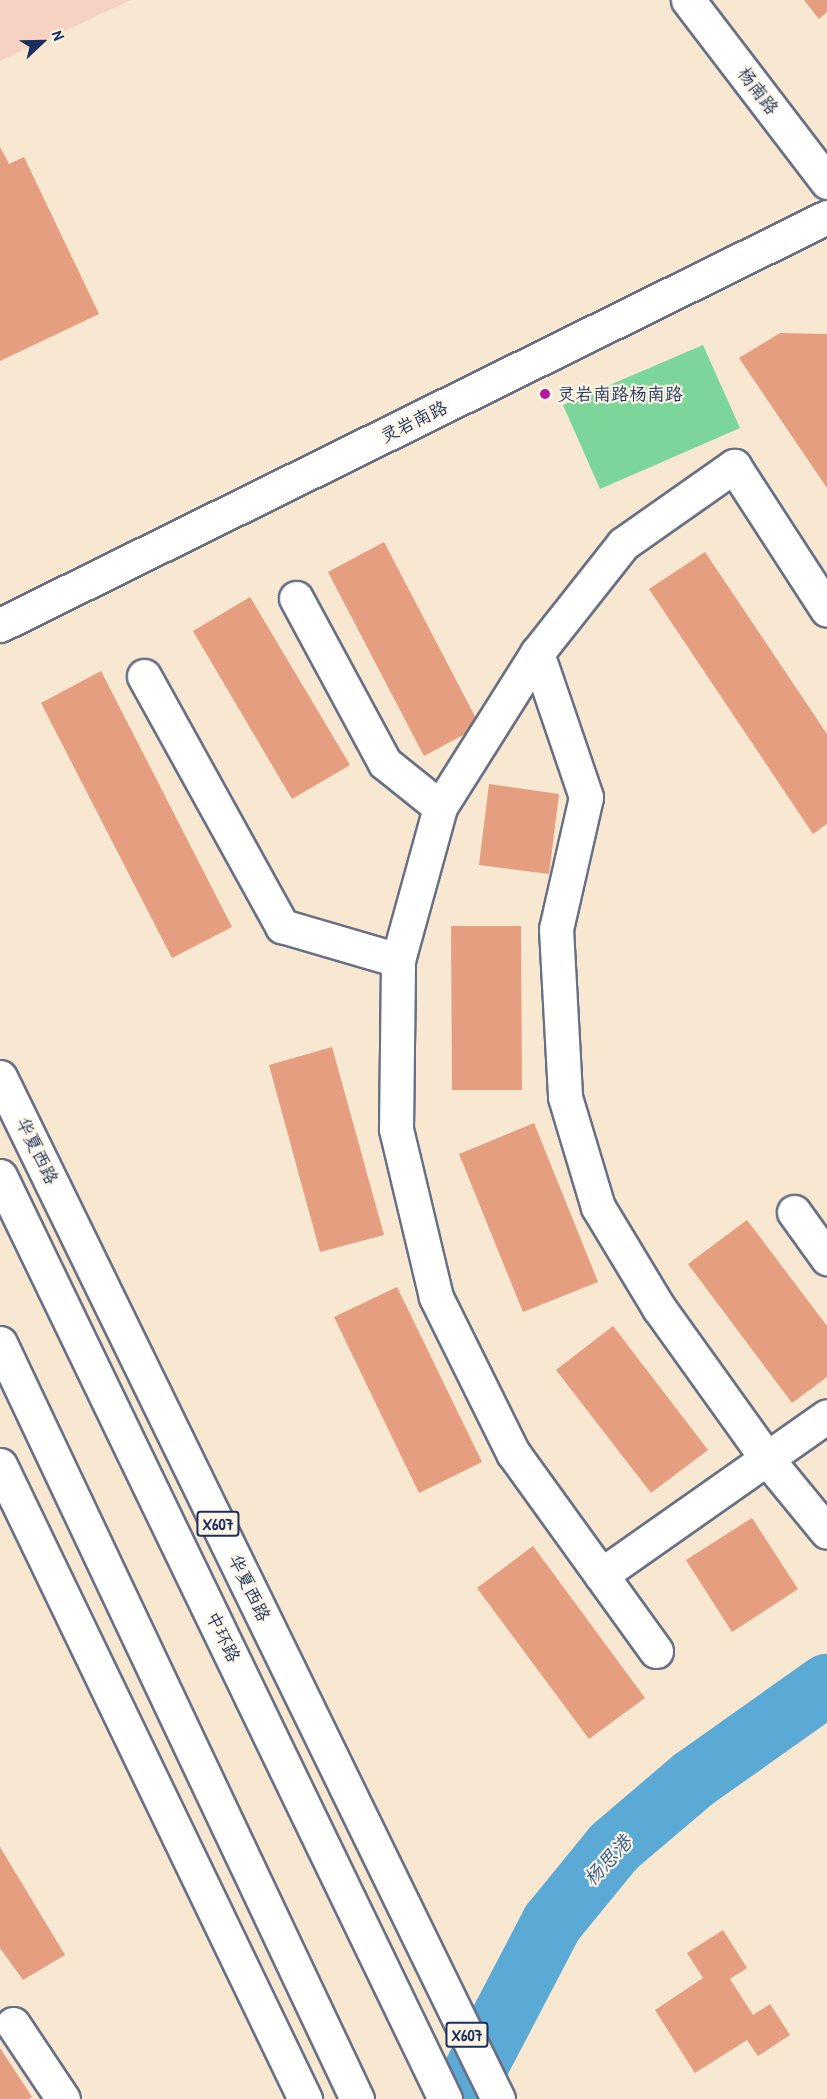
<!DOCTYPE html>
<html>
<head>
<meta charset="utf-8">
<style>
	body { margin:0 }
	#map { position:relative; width:827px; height:2099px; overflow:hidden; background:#f8e8d1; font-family:"Patrick Hand","LXGW WenKai TC",sans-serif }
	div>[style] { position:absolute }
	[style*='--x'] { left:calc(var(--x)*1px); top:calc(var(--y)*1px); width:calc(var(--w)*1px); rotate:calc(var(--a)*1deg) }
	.built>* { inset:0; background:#f5d2c2 }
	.green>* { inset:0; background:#7cd59b }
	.river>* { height:62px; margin:-31px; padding:0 31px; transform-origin:31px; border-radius:31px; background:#5ba9d5 }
	.building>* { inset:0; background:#e59e80 }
	.roads { filter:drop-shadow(2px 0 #687086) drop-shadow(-2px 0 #687086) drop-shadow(0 2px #687086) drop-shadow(0 -2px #687086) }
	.minor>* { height:33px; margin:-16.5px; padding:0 16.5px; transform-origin:16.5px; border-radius:16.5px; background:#fff }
	.major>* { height:33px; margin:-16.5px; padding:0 16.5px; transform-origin:16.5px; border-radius:16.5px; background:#fff }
	.highway>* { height:33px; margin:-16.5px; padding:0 16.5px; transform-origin:16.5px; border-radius:16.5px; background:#fff }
	.dots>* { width:16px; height:16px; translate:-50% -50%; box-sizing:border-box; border:3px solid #fcf5e5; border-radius:50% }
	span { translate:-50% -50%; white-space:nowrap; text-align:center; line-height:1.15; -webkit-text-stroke:4.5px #fcf5e5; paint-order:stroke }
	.shield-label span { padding:2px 4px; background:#fcf5e5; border:2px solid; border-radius:4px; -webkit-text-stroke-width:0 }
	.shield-label { font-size:16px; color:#1b2f5e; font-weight:700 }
	.street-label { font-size:18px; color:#1b2f5e }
	.poi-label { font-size:18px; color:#1b2f5e }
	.left { translate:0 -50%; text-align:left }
	.water-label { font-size:20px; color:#315a88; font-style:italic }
	.north { position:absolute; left:12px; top:12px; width:60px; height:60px; -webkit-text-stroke:4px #fcf5e5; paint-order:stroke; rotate:68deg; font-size:16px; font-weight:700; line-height:24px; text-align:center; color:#1b2f5e }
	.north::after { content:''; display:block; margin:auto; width:21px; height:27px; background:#1b2f5e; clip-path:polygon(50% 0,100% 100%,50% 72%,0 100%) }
</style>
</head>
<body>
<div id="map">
	<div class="built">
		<i style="clip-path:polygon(0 0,131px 0,0 61px)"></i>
	</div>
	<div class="green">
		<i style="clip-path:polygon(703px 345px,740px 428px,600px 489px,563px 405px)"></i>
	</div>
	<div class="river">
		<i style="--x:460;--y:2099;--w:199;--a:-62.4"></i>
		<i style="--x:552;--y:1923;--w:98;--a:-50.8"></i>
		<i style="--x:614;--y:1847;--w:105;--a:-40.4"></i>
		<i style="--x:694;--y:1779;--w:163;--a:-35.3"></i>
	</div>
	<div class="building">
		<i style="clip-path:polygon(804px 0,827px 0,827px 12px,819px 19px)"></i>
		<i style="clip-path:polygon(0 147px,9px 164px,24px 157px,99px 314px,0 361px)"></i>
		<i style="clip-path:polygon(780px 333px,827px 334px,827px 488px,739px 358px)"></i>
		<i style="clip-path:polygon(384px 542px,480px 726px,424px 756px,328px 572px)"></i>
		<i style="clip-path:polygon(705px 552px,827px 734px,827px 824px,813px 834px,649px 589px)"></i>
		<i style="clip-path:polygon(250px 597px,350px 765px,292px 799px,193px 631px)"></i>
		<i style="clip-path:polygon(101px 671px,232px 927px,172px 958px,41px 703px)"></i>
		<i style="clip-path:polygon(489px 784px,559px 794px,549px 874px,479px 865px)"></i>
		<i style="clip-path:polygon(451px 926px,521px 926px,522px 1090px,452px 1090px)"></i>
		<i style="clip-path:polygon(332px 1047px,384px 1235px,320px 1252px,269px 1065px)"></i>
		<i style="clip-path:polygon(534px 1123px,598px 1282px,523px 1312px,459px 1154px)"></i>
		<i style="clip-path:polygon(747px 1220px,827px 1326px,827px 1377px,792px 1403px,688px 1264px)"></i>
		<i style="clip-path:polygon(397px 1287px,482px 1462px,419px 1493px,334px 1317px)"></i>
		<i style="clip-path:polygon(613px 1326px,708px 1450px,651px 1493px,556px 1370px)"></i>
		<i style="clip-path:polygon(752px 1518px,798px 1589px,732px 1632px,686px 1560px)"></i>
		<i style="clip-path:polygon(533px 1546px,645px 1698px,589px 1739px,477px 1588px)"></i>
		<i style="clip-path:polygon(0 1847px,65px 1955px,23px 1980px,0 1948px)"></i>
		<i style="clip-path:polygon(723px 1930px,747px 1968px,730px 1979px,753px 2015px,770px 2004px,790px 2035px,758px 2056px,747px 2040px,695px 2073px,655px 2010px,703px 1978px,687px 1953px)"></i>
		<i style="clip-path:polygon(0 2048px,32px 2097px,29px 2099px,0 2099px)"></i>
	</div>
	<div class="roads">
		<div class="minor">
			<i style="--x:688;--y:0;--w:229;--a:52.6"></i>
			<i style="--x:296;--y:598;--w:187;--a:61.7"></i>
			<i style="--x:385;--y:763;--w:70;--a:38.7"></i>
			<i style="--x:0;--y:625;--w:922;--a:-26.26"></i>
			<i style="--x:537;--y:653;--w:152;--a:71.2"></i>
			<i style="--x:586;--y:797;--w:135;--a:102.8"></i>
			<i style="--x:556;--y:929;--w:168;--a:86.9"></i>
			<i style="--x:565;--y:1097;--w:115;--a:73.3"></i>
			<i style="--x:598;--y:1207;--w:118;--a:58.9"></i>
			<i style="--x:659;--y:1308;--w:186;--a:54.4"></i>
			<i style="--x:767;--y:1459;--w:94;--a:50.6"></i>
			<i style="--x:144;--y:676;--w:286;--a:61.1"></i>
			<i style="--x:282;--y:926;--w:121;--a:16.3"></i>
			<i style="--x:794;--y:1212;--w:57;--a:54.3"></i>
			<i style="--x:601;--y:1575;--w:276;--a:-35.1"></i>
			<i style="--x:656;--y:1651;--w:244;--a:-125.8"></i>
			<i style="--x:513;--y:1453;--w:174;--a:-116.3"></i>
			<i style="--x:436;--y:1297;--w:173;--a:-103.4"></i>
			<i style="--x:396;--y:1129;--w:169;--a:-89.3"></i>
			<i style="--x:398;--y:960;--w:159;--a:-74.6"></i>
			<i style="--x:440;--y:807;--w:182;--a:-57.8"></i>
			<i style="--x:537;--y:653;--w:139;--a:-51.7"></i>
			<i style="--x:623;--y:544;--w:136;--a:-35.1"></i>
			<i style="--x:734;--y:466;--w:171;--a:57.1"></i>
			<i style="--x:13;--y:2024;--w:90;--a:56.3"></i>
		</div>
		<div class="major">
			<i style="--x:0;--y:1077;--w:1137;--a:64.02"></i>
			<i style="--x:0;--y:1465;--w:704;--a:64.31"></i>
		</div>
		<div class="highway">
			<i style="--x:0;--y:1176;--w:1025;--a:64.26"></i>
			<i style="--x:0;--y:1343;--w:836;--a:64.72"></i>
		</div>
	</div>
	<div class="dots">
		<i style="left:545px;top:394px;background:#b5179e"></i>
	</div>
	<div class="shield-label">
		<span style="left:218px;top:1524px">X607</span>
		<span style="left:467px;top:2035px">X607</span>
	</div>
	<div class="street-label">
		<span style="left:758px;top:91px;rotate:53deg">杨南路</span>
		<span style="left:414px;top:422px;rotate:-26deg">灵岩南路</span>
		<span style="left:37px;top:1151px;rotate:64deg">华夏西路</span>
		<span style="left:249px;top:1588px;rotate:64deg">华夏西路</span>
		<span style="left:223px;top:1637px;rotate:64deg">中环路</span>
	</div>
	<div class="poi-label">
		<span class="left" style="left:557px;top:394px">灵岩南路杨南路</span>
	</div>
	<div class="water-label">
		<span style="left:607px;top:1860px;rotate:-47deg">杨思港</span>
	</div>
	<div class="north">N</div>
</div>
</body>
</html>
